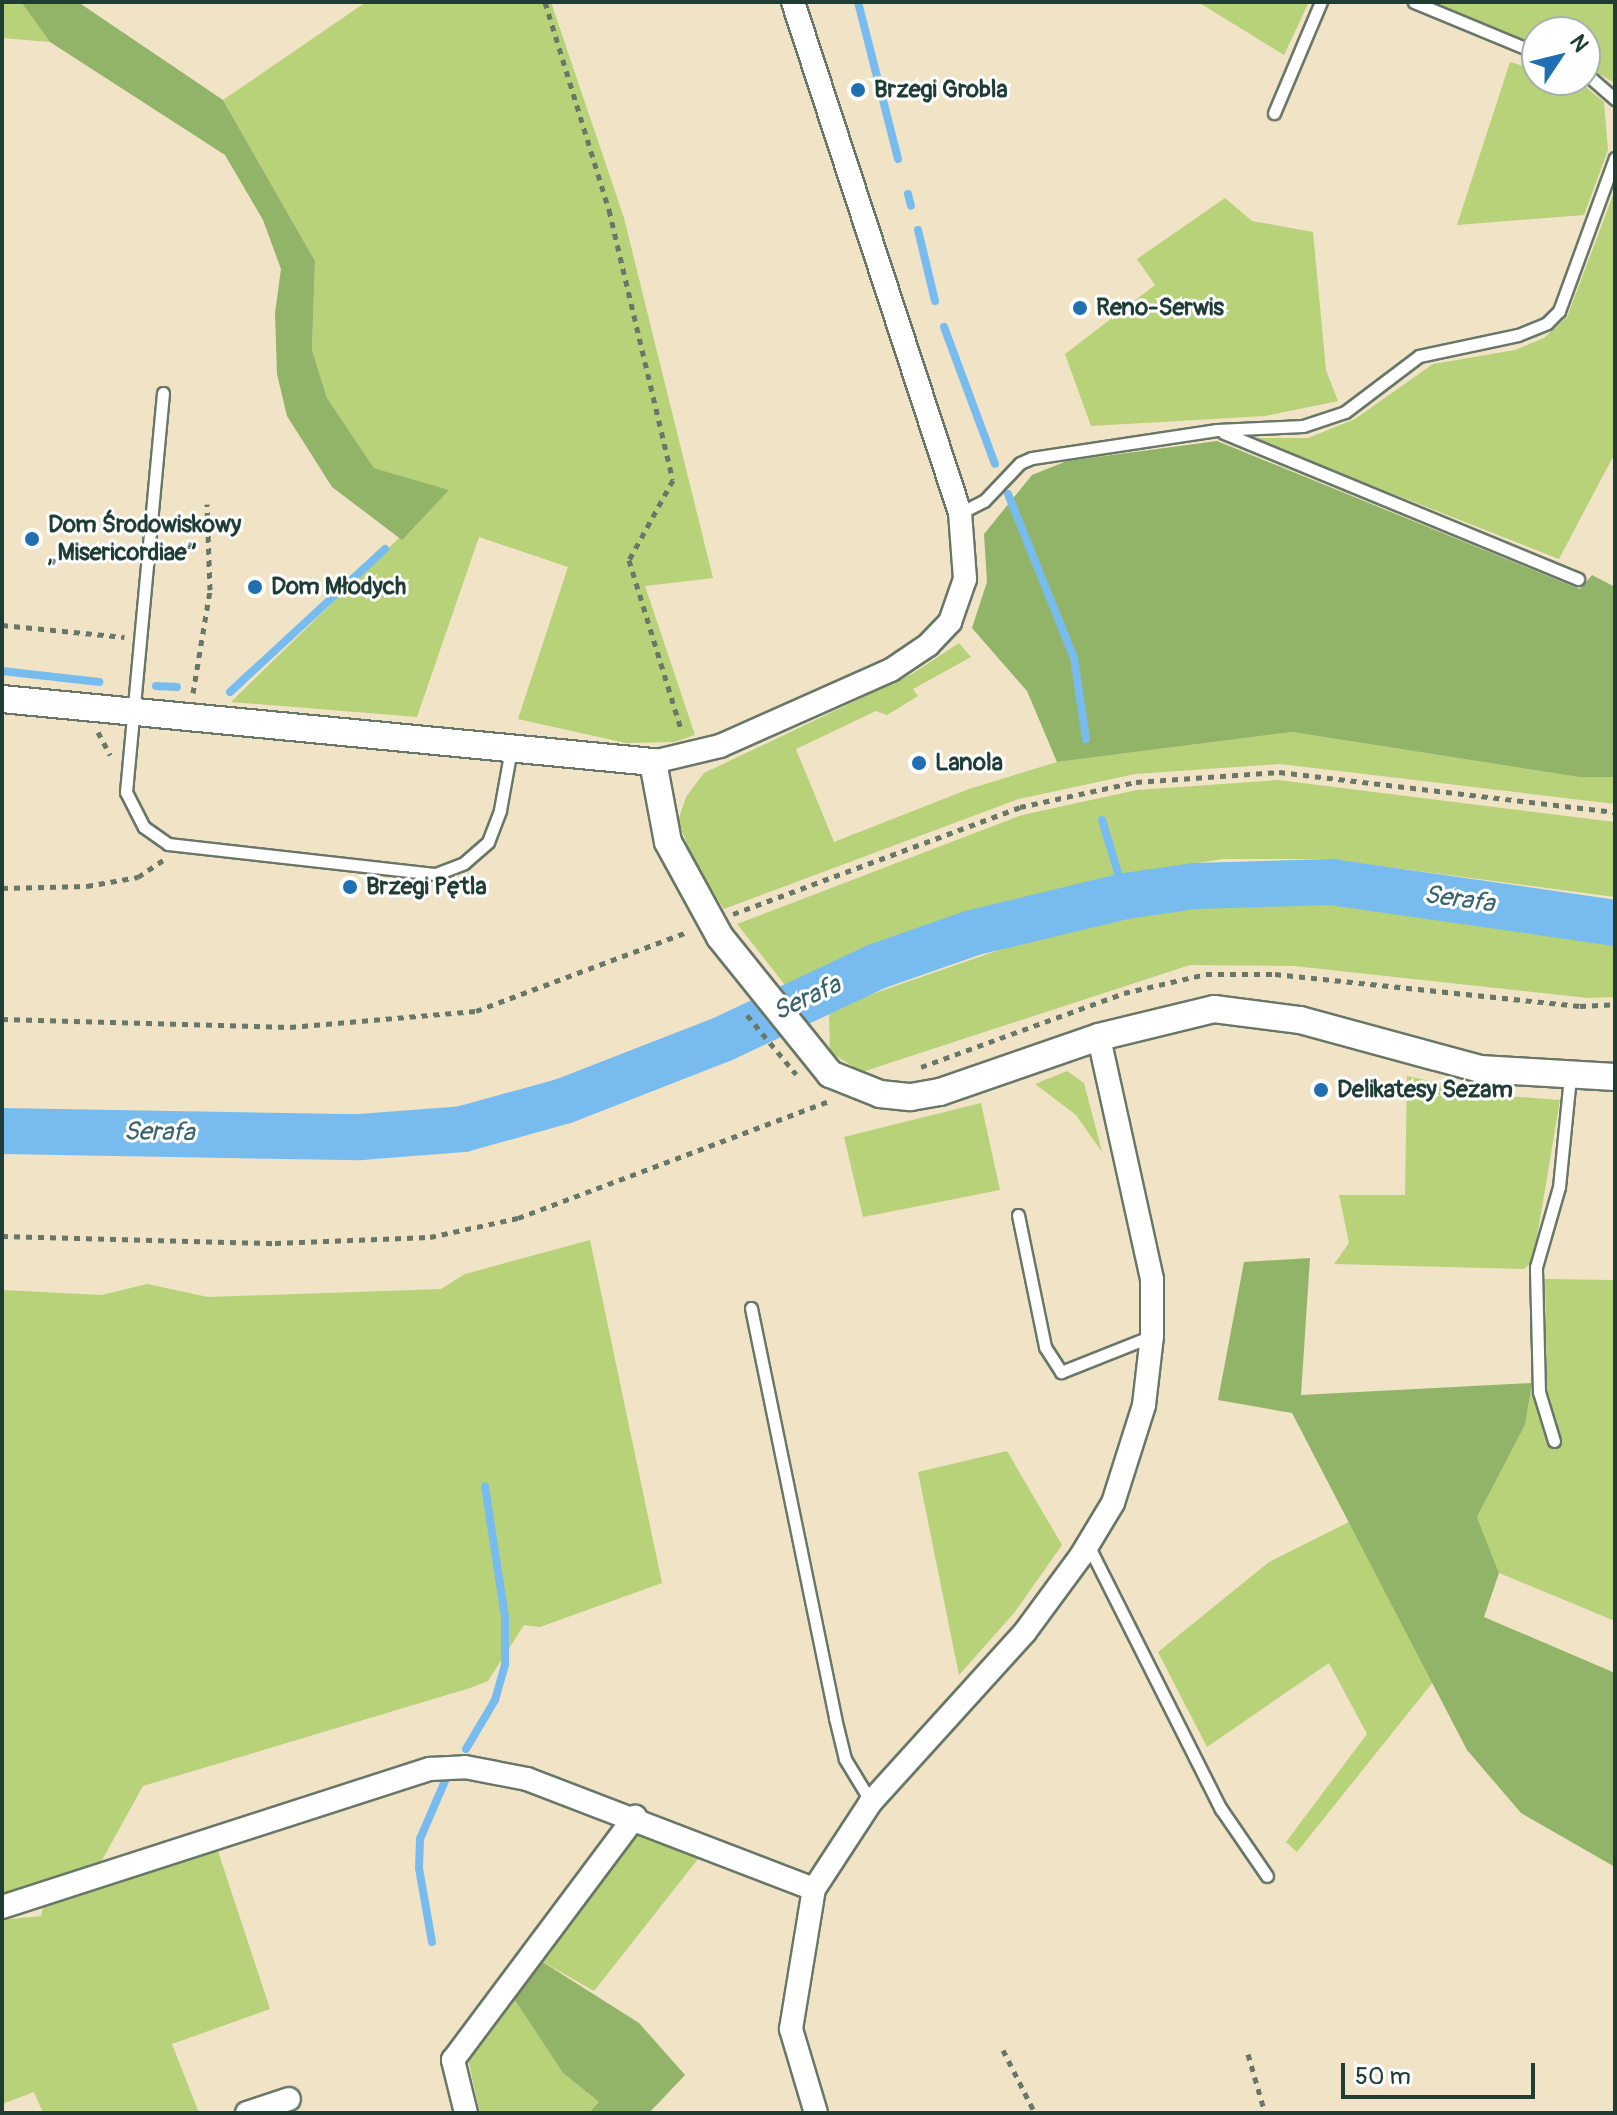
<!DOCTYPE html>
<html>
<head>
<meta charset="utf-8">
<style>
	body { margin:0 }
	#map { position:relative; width:1617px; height:2115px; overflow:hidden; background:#f0e3c6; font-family:Pangolin,sans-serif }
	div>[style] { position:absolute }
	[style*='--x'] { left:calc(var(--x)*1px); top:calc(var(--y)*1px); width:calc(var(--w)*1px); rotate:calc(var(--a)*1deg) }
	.green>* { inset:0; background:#b7d278 }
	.forest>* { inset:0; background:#91b468 }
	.stream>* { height:8px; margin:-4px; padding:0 4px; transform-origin:4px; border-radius:4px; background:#78bcef }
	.river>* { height:46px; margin:-23px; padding:0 23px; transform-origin:23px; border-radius:23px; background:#78bcef }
	.path>* { height:5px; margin-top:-2.5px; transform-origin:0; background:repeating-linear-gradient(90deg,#687767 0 6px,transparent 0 12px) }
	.roads { filter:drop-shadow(2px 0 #687767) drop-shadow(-2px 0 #687767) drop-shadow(0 2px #687767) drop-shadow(0 -2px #687767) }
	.service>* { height:11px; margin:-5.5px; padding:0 5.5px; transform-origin:5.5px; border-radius:5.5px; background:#fff }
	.minor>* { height:22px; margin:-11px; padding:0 11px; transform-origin:11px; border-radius:11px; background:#fff }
	.tertiary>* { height:26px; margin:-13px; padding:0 13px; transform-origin:13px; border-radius:13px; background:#fff }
	.dots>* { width:22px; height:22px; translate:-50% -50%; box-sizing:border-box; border:4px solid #fff; border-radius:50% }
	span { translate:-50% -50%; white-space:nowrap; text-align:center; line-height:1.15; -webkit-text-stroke:6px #fff; paint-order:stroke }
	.poi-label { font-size:24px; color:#1f3d34; font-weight:700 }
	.left { translate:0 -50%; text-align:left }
	.water-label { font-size:26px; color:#3a636c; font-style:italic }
	.frame { position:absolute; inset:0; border:4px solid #1f3d34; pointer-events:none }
	.north { position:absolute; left:1521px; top:16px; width:80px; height:80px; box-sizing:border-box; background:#fff; border:2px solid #a5b1ae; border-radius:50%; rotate:55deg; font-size:22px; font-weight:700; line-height:32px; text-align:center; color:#1f3d34 }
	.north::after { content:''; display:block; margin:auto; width:28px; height:36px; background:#1f6fb2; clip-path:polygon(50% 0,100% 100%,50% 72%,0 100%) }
	.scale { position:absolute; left:1341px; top:2063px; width:194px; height:36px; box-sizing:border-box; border:4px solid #1f3d34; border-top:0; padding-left:10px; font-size:24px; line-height:28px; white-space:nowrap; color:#1f3d34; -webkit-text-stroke:6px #fff; paint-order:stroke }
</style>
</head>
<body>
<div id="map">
	<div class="green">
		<i style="clip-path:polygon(2px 2px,21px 2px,50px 42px,2px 38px)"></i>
		<i style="clip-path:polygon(366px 2px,551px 2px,624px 218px,713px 578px,645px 586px,695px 735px,674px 742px,626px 743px,518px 719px,568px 567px,479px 537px,417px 717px,231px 702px,448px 490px,374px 468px,327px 398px,312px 350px,315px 261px,223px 100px)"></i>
		<i style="clip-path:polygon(1198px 2px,1309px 2px,1284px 55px)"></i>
		<i style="clip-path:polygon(1434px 2px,1615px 2px,1615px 83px,1585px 66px,1585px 32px,1537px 32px,1537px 46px)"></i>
		<i style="clip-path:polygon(1510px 62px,1537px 70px,1537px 80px,1581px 83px,1604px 102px,1608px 150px,1584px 215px,1457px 225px)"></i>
		<i style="clip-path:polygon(1615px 190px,1615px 453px,1559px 559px,1251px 438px,1308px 438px,1355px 419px,1433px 364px,1515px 350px,1544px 338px,1567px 317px)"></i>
		<i style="clip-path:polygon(1225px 198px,1252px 221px,1313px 232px,1326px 370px,1338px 401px,1265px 416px,1091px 426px,1065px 354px,1155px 285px,1137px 259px)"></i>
		<i style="clip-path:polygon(959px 643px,971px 657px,913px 689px,918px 696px,887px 715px,876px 711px,796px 749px,834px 842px,969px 789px,1057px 762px,1292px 732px,1579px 777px,1615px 777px,1615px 804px,1280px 764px,1135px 774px,1019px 799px,724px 909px,695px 864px,678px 821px,686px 797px,704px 773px,912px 674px)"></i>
		<i style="clip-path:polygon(1278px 780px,1615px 822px,1615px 897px,1327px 859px,1223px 859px,1110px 876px,926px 928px,792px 994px,737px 924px,1022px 815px,1137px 790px)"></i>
		<i style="clip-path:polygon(1350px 896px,1615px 938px,1615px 997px,1588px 998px,1294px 966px,1190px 965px,862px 1072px,830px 1052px,829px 1009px,1077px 923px,1219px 904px)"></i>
		<i style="clip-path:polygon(1067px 1071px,1084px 1083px,1102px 1152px,1076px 1115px,1035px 1084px)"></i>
		<i style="clip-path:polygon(1407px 1076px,1492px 1095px,1560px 1100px,1533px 1261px,1524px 1269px,1334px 1264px,1349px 1243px,1339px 1195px,1405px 1195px)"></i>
		<i style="clip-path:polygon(981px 1103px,1000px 1190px,863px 1217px,844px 1137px)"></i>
		<i style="clip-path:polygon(590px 1240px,662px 1583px,540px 1627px,524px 1625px,488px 1681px,470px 1688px,143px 1786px,96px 1871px,2px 1900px,2px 1290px,102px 1295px,147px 1284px,208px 1297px,441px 1289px,465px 1274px)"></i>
		<i style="clip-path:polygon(1545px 1279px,1615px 1280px,1615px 1621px,1499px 1573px,1477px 1517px,1525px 1425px,1532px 1383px,1547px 1382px)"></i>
		<i style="clip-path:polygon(1007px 1451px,1062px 1545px,1014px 1613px,959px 1675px,918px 1472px)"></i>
		<i style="clip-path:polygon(1349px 1522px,1433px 1682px,1297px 1852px,1286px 1842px,1367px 1734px,1329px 1663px,1207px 1747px,1158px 1652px,1269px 1562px)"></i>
		<i style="clip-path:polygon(639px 1831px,698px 1859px,594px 1991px,538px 1959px,629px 1836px)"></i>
		<i style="clip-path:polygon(216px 1845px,270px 2009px,172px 2044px,199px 2113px,43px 2113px,34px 2092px,2px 2104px,2px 1920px,41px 1916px,43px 1907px)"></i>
		<i style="clip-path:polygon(512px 1996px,563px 2073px,600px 2103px,589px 2113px,480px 2113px,467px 2055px)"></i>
	</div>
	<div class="forest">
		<i style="clip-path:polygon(21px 2px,78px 2px,223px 100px,315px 261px,312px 350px,327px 398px,374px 468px,449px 490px,402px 540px,332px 487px,287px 416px,277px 374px,275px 313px,281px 269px,263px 220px,225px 155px,50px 42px)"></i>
		<i style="clip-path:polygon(1217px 441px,1580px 589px,1592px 575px,1615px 587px,1615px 777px,1579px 777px,1292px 732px,1057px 762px,1027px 691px,972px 628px,987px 582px,984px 534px,1032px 475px,1067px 461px)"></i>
		<i style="clip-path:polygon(1310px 1258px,1301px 1395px,1532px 1383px,1525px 1425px,1477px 1517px,1499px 1573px,1484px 1617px,1615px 1673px,1615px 1867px,1521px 1813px,1467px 1750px,1292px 1413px,1218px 1400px,1244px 1262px)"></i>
		<i style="clip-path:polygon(538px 1959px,639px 2023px,685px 2075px,649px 2113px,589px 2113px,599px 2102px,563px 2073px,512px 1996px)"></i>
	</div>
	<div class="stream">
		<i style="--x:858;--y:2;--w:162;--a:75.7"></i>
		<i style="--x:908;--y:194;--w:12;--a:76"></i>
		<i style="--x:918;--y:230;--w:73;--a:76.5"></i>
		<i style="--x:944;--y:327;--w:146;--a:69.6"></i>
		<i style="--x:1008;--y:494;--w:177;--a:68.1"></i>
		<i style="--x:1074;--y:658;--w:82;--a:81.6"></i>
		<i style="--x:2;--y:671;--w:98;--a:6.5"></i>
		<i style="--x:156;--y:686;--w:21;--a:3"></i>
		<i style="--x:230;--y:692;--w:211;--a:-42.7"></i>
		<i style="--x:1102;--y:820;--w:79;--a:73.2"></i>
		<i style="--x:466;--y:1749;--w:57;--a:-59.4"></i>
		<i style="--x:495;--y:1700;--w:37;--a:-74"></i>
		<i style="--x:505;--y:1664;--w:47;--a:-90"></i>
		<i style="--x:505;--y:1617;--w:132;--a:-98.7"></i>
		<i style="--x:432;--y:1942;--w:75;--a:-100"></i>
		<i style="--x:419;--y:1868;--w:29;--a:-88"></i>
		<i style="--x:420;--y:1839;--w:63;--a:-66.7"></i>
	</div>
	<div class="river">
		<i style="--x:2;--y:1131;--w:358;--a:1"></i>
		<i style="--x:360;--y:1137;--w:103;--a:-4.4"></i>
		<i style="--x:463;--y:1129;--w:105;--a:-15.5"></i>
		<i style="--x:564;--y:1101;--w:171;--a:-21.3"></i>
		<i style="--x:723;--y:1039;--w:168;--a:-25.3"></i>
		<i style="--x:875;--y:967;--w:103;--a:-19.3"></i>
		<i style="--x:972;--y:933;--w:157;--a:-13.6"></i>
		<i style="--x:1125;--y:896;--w:71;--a:-8.1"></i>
		<i style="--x:1195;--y:886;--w:136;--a:-1.7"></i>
		<i style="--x:1331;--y:882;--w:287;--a:8.2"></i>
	</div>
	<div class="path">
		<i style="--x:545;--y:2;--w:218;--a:72.9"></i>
		<i style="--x:609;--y:210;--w:277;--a:76.7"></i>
		<i style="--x:673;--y:480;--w:91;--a:118.8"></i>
		<i style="--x:629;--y:560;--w:180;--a:72.9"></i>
		<i style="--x:2;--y:625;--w:123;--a:5.6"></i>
		<i style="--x:193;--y:693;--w:104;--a:-80.6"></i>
		<i style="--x:210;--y:590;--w:86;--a:-92"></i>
		<i style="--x:98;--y:732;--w:26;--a:62"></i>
		<i style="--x:2;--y:888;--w:85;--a:-1.3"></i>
		<i style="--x:87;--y:886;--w:52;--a:-10"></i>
		<i style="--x:138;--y:877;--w:32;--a:-34"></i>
		<i style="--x:733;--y:914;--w:306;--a:-20.4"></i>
		<i style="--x:1020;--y:807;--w:119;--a:-12.2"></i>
		<i style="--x:1136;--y:782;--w:143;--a:-4"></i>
		<i style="--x:1279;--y:772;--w:338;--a:6.8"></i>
		<i style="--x:747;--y:1015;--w:77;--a:50.3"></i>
		<i style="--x:2;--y:1019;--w:288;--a:1.6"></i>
		<i style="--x:290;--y:1027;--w:187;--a:-4.9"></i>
		<i style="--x:476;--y:1011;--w:228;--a:-20.5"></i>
		<i style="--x:921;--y:1067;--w:216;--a:-20"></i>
		<i style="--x:1124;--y:993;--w:84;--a:-13"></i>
		<i style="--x:1206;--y:974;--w:69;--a:0"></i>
		<i style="--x:1275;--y:974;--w:307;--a:6"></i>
		<i style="--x:1580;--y:1006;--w:35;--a:-3"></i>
		<i style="--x:2;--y:1236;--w:273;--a:1.5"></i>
		<i style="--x:275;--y:1243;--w:155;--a:-2.2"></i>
		<i style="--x:430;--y:1237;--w:90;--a:-12.2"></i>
		<i style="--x:518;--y:1218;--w:332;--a:-20.6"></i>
		<i style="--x:1003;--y:2050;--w:71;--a:63.1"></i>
		<i style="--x:1248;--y:2054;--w:61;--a:73.9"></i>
	</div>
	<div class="roads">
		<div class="service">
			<i style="--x:1414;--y:2;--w:133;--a:22.5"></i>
			<i style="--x:1585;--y:73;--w:40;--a:41"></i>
			<i style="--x:1274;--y:113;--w:121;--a:-67.1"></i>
			<i style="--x:163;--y:393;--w:401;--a:95.3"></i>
			<i style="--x:126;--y:792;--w:39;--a:63"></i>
			<i style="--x:144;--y:827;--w:29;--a:35"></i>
			<i style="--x:168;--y:844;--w:270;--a:6.4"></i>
			<i style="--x:436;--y:874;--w:30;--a:-21"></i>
			<i style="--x:464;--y:863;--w:32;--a:-41"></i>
			<i style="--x:488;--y:842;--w:34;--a:-69"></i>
			<i style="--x:500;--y:810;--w:62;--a:-79.8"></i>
			<i style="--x:1224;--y:433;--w:383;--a:22.4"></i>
			<i style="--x:960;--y:513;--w:27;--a:-27"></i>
			<i style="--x:984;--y:501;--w:52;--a:-46.5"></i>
			<i style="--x:1020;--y:463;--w:13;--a:-23"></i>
			<i style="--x:1032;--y:458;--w:187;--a:-8.6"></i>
			<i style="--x:1217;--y:430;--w:86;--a:-2.7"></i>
			<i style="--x:1303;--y:426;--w:44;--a:-18.4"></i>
			<i style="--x:1345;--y:412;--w:93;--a:-37.1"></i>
			<i style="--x:1419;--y:356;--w:101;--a:-12"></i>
			<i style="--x:1518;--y:335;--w:31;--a:-22"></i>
			<i style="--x:1547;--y:323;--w:17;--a:-45"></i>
			<i style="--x:1559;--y:311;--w:163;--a:-69.9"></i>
			<i style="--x:1018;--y:1215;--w:135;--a:78.4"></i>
			<i style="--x:1045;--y:1347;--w:30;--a:57"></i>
			<i style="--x:1061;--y:1372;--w:98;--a:-21.6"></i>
			<i style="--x:751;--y:1308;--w:419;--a:78.4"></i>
			<i style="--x:835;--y:1718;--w:42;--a:76.3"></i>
			<i style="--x:845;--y:1759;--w:50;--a:58.8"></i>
			<i style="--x:1554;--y:1441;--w:51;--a:-107"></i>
			<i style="--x:1539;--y:1392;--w:125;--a:-91.4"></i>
			<i style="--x:1536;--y:1267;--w:83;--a:-74"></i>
			<i style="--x:1559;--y:1187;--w:111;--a:-84.3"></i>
			<i style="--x:1088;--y:1545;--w:296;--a:63.3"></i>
			<i style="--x:1221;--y:1809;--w:81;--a:55.5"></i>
		</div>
		<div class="minor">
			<i style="--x:653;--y:762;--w:69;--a:-13.4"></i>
			<i style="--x:720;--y:746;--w:187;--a:-24"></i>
			<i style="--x:891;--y:670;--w:45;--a:-34"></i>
			<i style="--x:928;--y:645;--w:32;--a:-46"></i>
			<i style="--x:950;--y:622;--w:46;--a:-70.8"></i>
			<i style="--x:965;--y:579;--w:66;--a:-94.3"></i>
			<i style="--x:960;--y:513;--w:538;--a:-108.1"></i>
			<i style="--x:2;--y:1907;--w:450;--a:-17.9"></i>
			<i style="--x:430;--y:1769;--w:35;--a:-3"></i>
			<i style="--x:465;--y:1767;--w:63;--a:11"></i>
			<i style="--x:527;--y:1779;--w:307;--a:21"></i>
			<i style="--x:247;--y:2113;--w:44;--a:-18.4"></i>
			<i style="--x:466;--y:2113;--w:55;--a:-103.8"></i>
			<i style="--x:453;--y:2060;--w:304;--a:-53.2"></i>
			<i style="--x:816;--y:2113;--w:88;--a:-106.6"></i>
			<i style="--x:791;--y:2029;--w:142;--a:-80.7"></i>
			<i style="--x:814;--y:1889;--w:104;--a:-56.8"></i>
			<i style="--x:871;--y:1802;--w:229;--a:-47.8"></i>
			<i style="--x:1025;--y:1632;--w:94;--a:-53.6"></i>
			<i style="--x:1081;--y:1556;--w:62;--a:-58.9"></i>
			<i style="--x:1113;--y:1503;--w:103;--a:-72.4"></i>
			<i style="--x:1144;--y:1405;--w:69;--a:-83.4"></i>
			<i style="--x:1152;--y:1336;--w:57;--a:-90"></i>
			<i style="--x:1152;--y:1279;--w:248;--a:-102.4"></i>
		</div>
		<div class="tertiary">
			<i style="--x:2;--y:699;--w:654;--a:5.53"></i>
			<i style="--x:653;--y:762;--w:81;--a:79.4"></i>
			<i style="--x:668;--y:842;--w:108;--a:61.3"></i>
			<i style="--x:720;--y:937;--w:176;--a:51.2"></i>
			<i style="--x:830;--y:1074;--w:54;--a:21.8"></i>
			<i style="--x:880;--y:1094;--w:31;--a:6"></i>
			<i style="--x:911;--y:1097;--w:29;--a:-10"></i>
			<i style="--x:940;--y:1092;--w:168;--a:-19.1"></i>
			<i style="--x:1099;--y:1037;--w:118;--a:-13.7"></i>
			<i style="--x:1214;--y:1009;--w:87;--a:7.3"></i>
			<i style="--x:1300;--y:1020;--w:187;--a:15.2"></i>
			<i style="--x:1480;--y:1069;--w:135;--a:3.4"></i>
		</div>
	</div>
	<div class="dots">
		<i style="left:858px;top:90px;background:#1f6fb2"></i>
		<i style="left:1080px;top:308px;background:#1f6fb2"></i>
		<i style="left:32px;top:539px;background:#1f6fb2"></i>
		<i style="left:255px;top:587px;background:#1f6fb2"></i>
		<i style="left:919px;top:763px;background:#1f6fb2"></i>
		<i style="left:350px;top:887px;background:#1f6fb2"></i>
		<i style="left:1321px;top:1090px;background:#1f6fb2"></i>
	</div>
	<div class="poi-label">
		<span class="left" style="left:874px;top:90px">Brzegi Grobla</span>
		<span class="left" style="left:1096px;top:308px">Reno-Serwis</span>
		<span class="left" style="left:48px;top:539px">Dom Środowiskowy<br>„Misericordiae”</span>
		<span class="left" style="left:271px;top:587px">Dom Młodych</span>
		<span class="left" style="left:935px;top:763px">Lanola</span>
		<span class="left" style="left:366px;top:887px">Brzegi Pętla</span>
		<span class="left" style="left:1337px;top:1090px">Delikatesy Sezam</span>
	</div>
	<div class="water-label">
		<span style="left:1459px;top:900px;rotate:8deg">Serafa</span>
		<span style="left:807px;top:999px;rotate:-25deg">Serafa</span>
		<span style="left:159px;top:1133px;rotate:1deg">Serafa</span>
	</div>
	<div class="frame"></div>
	<div class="north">N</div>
	<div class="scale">50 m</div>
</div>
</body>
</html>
